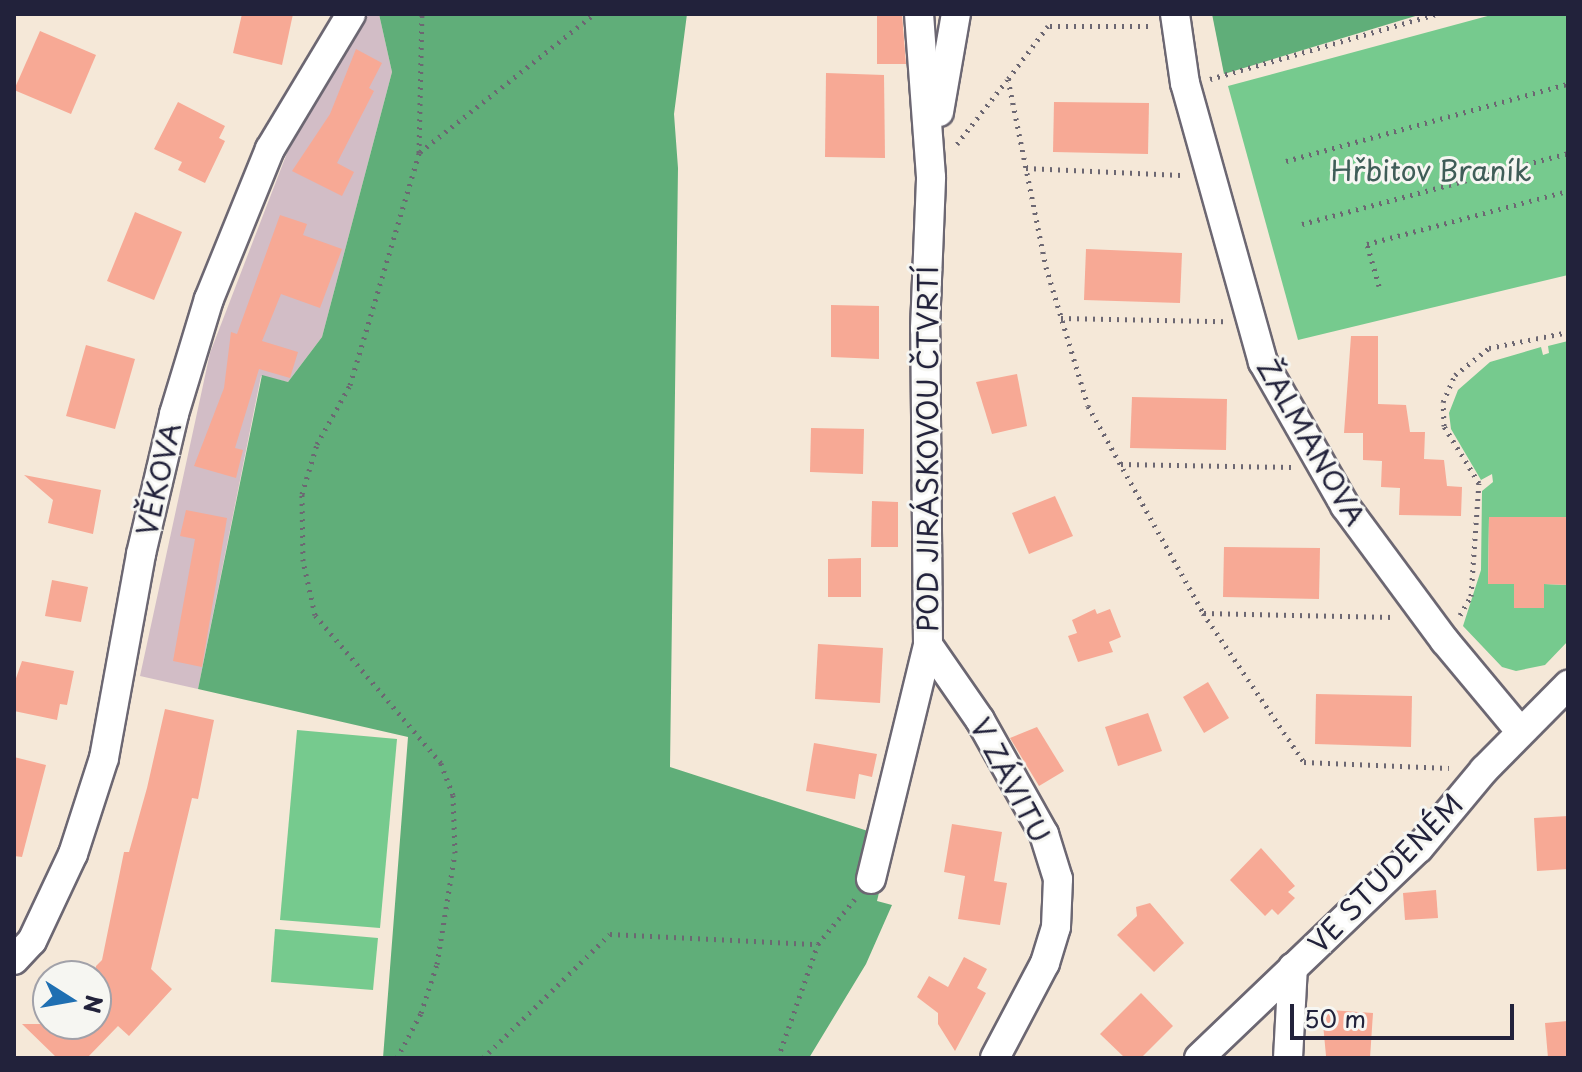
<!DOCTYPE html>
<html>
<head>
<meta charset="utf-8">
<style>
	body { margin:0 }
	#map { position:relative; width:1582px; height:1072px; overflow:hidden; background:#f5e8d8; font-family:"Playpen Sans",sans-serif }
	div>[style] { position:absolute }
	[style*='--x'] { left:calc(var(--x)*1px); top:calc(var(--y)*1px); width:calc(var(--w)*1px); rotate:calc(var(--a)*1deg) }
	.industrial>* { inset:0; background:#d2bdc6 }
	.green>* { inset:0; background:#76ca8e }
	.forest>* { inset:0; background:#60ae79 }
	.building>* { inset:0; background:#f7a995 }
	.path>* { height:5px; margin-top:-2.5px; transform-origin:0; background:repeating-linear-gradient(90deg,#6c6772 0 2px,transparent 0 8px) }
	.roads { filter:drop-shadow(2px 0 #6c6772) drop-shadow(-2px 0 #6c6772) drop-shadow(0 2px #6c6772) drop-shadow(0 -2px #6c6772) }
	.street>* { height:28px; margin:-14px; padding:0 14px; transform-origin:14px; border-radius:14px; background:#fff }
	span { translate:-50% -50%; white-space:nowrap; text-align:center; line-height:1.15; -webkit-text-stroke:6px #f6f6f2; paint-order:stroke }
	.park-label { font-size:28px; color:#3f5d58 }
	.street-label { font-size:28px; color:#22223b }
	.frame { position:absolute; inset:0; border:16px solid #22223b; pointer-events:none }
	.north { position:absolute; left:32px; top:960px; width:80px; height:80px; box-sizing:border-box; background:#f6f6f2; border:2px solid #a1a1a9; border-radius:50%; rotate:101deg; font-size:22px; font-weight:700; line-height:32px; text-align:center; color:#22223b }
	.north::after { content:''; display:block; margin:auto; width:28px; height:36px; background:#1f6fb2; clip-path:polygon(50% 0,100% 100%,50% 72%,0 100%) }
	.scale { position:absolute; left:1290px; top:1004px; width:224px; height:36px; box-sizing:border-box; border:4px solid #22223b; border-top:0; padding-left:10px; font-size:24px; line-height:28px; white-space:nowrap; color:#22223b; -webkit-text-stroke:6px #f6f6f2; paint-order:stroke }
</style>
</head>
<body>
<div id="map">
	<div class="industrial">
		<i style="clip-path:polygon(364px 14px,379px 14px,392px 72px,322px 337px,288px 382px,261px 376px,198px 689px,140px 676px,210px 353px,287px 153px)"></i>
	</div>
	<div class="green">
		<i style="clip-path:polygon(1495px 14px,1568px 14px,1568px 275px,1298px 340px,1228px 86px)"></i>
		<i style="clip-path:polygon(1568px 341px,1568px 517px,1489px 517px,1488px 583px,1514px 584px,1544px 608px,1544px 584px,1568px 585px,1568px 641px,1545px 665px,1516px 671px,1502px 667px,1463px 626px,1481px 570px,1482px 491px,1493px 482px,1492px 474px,1481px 480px,1451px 429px,1449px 413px,1458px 390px,1490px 362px,1541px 347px,1543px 355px,1549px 353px,1548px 346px)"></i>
		<i style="clip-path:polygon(297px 730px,397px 739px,380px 928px,280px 920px)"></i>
		<i style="clip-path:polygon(275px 929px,378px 938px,373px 990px,271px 982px)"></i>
	</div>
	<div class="forest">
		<i style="clip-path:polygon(379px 14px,687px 14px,674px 114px,678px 168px,670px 767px,871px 832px,882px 880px,877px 901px,892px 905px,866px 964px,809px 1058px,383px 1058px,408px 737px,198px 689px,262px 375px,288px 382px,322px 337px,392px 72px)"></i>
		<i style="clip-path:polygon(1212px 14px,1422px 14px,1224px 74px)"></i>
	</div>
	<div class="building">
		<i style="clip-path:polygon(242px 14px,293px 14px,282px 65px,233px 53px)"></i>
		<i style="clip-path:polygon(877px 14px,902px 14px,906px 64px,877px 64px)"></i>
		<i style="clip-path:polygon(40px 31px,96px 55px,71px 114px,14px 90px)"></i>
		<i style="clip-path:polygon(356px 49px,382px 63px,369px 88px,374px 91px,337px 163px,354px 172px,342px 196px,292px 171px,330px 114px)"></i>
		<i style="clip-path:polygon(826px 73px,884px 75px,885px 158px,825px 157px)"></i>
		<i style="clip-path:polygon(178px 102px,225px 126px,219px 138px,225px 141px,205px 183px,178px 170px,182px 162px,154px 149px)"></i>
		<i style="clip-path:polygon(1054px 102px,1149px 103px,1148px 154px,1053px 152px)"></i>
		<i style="clip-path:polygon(135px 212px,182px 232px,154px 300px,107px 281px)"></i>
		<i style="clip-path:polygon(280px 215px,307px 224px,303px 235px,342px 249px,320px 308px,281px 294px,262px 341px,298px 352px,290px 378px,259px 369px,235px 448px,243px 450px,236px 478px,194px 466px,224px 388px,231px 332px,237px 334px)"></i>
		<i style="clip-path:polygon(1086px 249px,1182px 253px,1180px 303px,1084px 300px)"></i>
		<i style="clip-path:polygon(831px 305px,879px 306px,879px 359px,831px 357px)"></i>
		<i style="clip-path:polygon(1351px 336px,1378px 336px,1378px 404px,1406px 405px,1410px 432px,1425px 432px,1424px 459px,1444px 460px,1447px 486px,1462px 487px,1461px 516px,1399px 515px,1400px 488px,1381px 487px,1382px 461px,1363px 460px,1363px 433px,1344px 433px)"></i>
		<i style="clip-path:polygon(86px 345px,135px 359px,115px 429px,66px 416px)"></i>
		<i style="clip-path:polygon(1017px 374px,1027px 426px,992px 434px,976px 382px)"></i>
		<i style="clip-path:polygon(1132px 397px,1227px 399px,1226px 450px,1130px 448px)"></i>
		<i style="clip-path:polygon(811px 428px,864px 429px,863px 474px,810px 472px)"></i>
		<i style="clip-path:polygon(24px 475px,101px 490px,93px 534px,48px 523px,53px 500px)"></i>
		<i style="clip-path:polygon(1055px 496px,1073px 536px,1029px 554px,1012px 513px)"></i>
		<i style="clip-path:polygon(872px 501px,898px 502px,898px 547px,871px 547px)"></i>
		<i style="clip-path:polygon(186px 510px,227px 518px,202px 667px,173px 661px,195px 539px,180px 536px)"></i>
		<i style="clip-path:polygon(1489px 517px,1568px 517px,1568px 585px,1544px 584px,1544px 608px,1514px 608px,1514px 584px,1488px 584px)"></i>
		<i style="clip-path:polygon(1224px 547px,1320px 548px,1319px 599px,1223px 597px)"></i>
		<i style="clip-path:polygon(861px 558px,861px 597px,828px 597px,828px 559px)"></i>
		<i style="clip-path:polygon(52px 580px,88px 587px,81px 622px,45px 616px)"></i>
		<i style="clip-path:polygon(1095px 609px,1097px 614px,1110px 609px,1121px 637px,1109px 642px,1113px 652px,1078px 662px,1068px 636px,1077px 633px,1072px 620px)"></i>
		<i style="clip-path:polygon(818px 644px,883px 648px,880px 703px,815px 699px)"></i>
		<i style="clip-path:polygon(22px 661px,74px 671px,67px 705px,60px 704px,57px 720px,14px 711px,14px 684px)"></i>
		<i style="clip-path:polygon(1208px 682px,1229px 718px,1204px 733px,1183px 697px)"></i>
		<i style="clip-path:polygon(1316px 694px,1412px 696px,1411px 747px,1315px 744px)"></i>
		<i style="clip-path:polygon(165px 709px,214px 720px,198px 799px,192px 798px,151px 969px,172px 989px,129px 1036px,118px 1026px,87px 1058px,57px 1058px,22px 1024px,96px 1024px,96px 966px,102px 960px,124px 852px,129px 852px,147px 788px)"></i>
		<i style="clip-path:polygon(1148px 713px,1162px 751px,1118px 766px,1105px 727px)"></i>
		<i style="clip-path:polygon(1037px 727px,1064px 771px,1039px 786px,1010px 738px)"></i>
		<i style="clip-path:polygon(814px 743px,877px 754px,872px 777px,859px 774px,855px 799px,806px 791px)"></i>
		<i style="clip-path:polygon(14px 757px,46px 765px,22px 857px,14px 856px)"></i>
		<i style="clip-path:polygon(1568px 816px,1568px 869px,1537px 871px,1534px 818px)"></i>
		<i style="clip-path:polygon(952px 824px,1002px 832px,994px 881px,1007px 883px,1000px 925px,958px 919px,965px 876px,944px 872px)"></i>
		<i style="clip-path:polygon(1261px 848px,1295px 886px,1288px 892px,1295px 898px,1278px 915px,1272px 909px,1265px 916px,1230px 880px)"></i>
		<i style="clip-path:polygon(1436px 890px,1438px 918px,1405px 920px,1403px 893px)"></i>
		<i style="clip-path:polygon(1150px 903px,1184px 943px,1154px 972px,1117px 935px,1137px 916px,1136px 907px)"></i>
		<i style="clip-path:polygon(964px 957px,987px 969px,977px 988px,986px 993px,955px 1051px,938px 1024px,938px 1013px,917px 997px,929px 976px,948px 987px)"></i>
		<i style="clip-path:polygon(1141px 993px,1173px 1026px,1141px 1058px,1125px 1058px,1100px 1034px)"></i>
		<i style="clip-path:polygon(1330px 1010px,1373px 1013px,1370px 1058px,1326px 1056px,1323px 1024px)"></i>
		<i style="clip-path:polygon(1568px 1021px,1568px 1058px,1548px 1058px,1545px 1023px)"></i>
	</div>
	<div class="path">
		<i style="--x:1148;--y:26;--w:100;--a:180"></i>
		<i style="--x:1048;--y:26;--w:66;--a:127"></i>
		<i style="--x:1008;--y:79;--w:192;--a:78.6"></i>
		<i style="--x:1046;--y:267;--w:145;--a:73.2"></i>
		<i style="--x:1088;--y:406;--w:237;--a:60.9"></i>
		<i style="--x:1203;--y:613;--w:180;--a:55.9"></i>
		<i style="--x:1304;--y:762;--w:145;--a:2.4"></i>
		<i style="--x:1210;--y:79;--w:236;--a:-16"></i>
		<i style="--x:957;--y:144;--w:81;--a:-52"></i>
		<i style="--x:420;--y:152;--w:222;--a:-38.4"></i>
		<i style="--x:1286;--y:161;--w:292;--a:-15.3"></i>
		<i style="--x:1026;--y:168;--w:155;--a:2.6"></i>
		<i style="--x:1302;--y:224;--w:275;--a:-14.9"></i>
		<i style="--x:1379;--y:286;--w:44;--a:-105.9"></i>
		<i style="--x:1367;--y:244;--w:208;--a:-14.8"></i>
		<i style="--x:1061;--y:318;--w:163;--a:1.1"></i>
		<i style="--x:1121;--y:464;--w:170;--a:1"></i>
		<i style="--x:1204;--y:613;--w:190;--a:1.2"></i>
		<i style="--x:1460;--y:615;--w:22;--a:-60"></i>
		<i style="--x:1471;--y:596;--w:113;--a:-86"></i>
		<i style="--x:1479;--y:483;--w:67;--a:-121.6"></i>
		<i style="--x:1444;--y:426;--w:24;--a:-92"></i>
		<i style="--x:1443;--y:402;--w:30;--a:-66"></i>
		<i style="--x:1455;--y:375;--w:43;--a:-38.5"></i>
		<i style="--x:1489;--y:348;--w:81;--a:-11.4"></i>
		<i style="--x:397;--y:1058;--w:51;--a:-61.9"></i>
		<i style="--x:421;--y:1013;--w:52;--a:-71.9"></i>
		<i style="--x:437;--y:964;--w:112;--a:-80.8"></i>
		<i style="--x:455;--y:853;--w:58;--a:-92"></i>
		<i style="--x:453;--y:795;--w:34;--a:-111"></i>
		<i style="--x:441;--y:763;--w:194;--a:-130.4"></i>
		<i style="--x:315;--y:615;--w:55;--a:-102.5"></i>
		<i style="--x:303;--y:561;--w:67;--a:-90.9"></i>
		<i style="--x:302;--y:494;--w:52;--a:-73.3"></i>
		<i style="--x:317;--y:444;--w:68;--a:-60.8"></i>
		<i style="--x:350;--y:385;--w:242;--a:-73.4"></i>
		<i style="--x:419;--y:153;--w:139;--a:-88.8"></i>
		<i style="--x:483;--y:1058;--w:177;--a:-44.3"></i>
		<i style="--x:610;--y:934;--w:208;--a:2.8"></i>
		<i style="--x:778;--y:1058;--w:121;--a:-70.7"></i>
		<i style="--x:818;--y:944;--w:58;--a:-50.6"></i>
	</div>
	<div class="roads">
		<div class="street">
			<i style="--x:1175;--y:14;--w:70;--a:81.8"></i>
			<i style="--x:1185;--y:83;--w:290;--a:74.4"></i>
			<i style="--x:1263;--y:362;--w:166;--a:60.3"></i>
			<i style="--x:1345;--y:506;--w:168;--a:53.5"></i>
			<i style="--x:1445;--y:641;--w:117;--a:50.2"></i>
			<i style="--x:939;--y:112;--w:99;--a:-80.2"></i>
			<i style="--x:928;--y:645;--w:91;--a:55.3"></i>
			<i style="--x:980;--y:720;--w:131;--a:60.7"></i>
			<i style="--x:1044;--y:834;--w:47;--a:72.7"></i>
			<i style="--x:1058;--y:879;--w:48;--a:92.4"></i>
			<i style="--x:1056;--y:927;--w:38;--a:107"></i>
			<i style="--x:1045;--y:963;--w:107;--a:117.8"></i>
			<i style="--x:871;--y:879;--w:241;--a:-76.3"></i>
			<i style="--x:928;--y:645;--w:316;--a:-90.5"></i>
			<i style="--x:925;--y:329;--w:152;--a:-87.7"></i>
			<i style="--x:931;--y:177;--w:163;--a:-94.2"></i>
			<i style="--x:14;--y:960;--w:26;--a:-47"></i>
			<i style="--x:32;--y:941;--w:96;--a:-64.8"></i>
			<i style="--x:73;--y:854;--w:101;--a:-72.1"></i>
			<i style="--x:104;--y:758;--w:207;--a:-79.7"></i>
			<i style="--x:141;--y:554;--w:144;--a:-76.7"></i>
			<i style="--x:174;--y:414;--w:120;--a:-73.1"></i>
			<i style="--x:209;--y:299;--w:162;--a:-67.9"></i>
			<i style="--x:270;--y:149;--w:157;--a:-59"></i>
			<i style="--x:1199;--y:1058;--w:304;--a:-43.7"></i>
			<i style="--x:1419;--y:848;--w:102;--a:-50.2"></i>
			<i style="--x:1484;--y:770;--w:120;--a:-45.3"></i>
			<i style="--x:1288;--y:1058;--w:91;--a:-86.9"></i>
		</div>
	</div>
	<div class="park-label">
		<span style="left:1431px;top:170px">Hřbitov Braník</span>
	</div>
	<div class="street-label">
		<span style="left:1312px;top:442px;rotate:60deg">ŽALMANOVA</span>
		<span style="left:927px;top:449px;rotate:-90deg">POD JIRÁSKOVOU ČTVRTÍ</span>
		<span style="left:158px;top:479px;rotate:-77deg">VĚKOVA</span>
		<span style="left:1011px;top:780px;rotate:62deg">V ZÁVITU</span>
		<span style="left:1385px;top:873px;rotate:-46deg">VE STUDENÉM</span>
	</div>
	<div class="frame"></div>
	<div class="north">N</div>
	<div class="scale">50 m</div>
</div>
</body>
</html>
